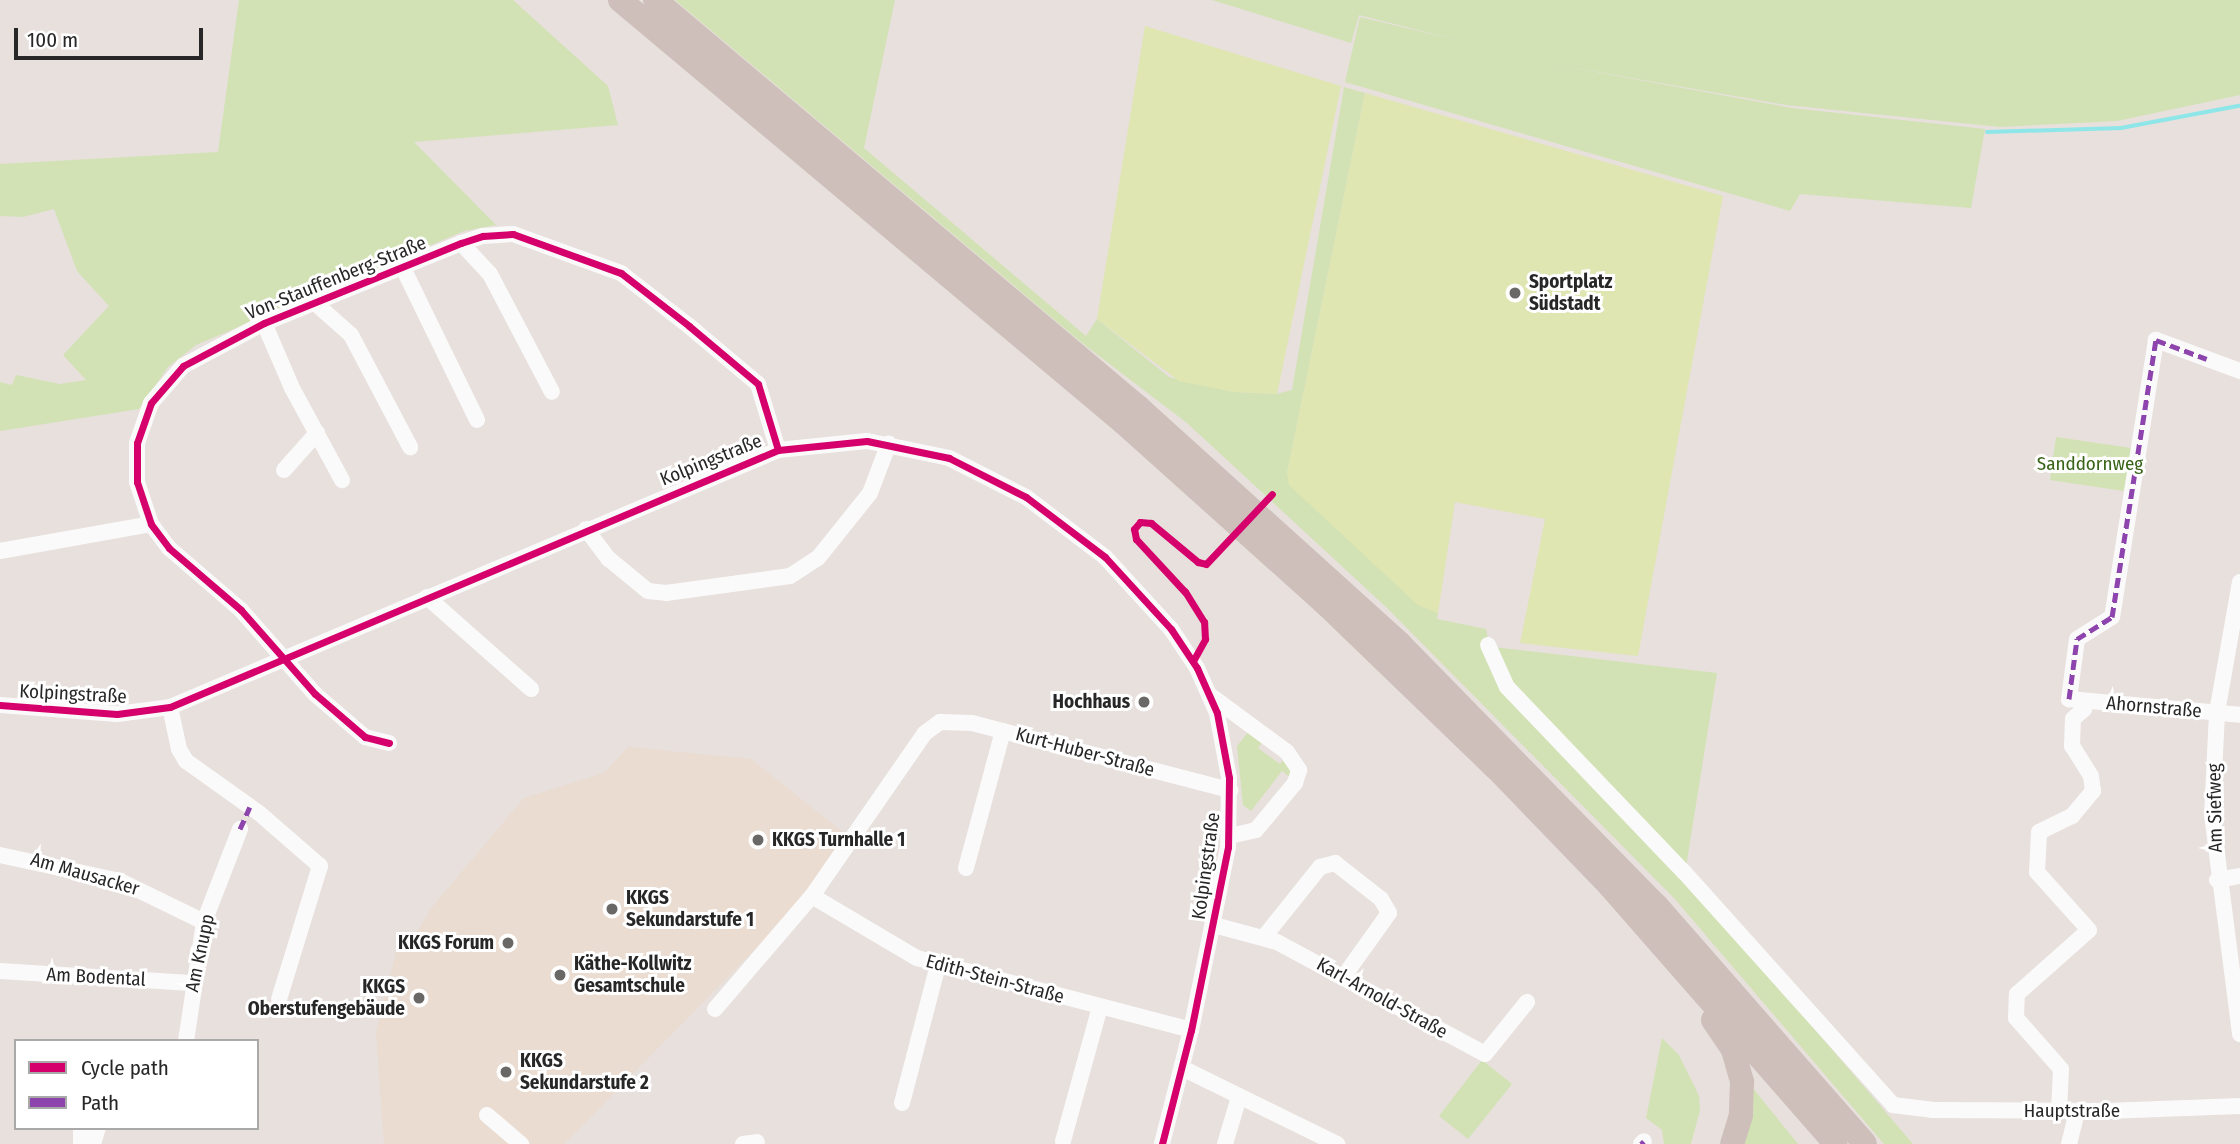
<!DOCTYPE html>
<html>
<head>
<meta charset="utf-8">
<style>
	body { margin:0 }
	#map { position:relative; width:2240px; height:1144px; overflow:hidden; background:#e7e0dc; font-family:"Fira Sans Condensed",sans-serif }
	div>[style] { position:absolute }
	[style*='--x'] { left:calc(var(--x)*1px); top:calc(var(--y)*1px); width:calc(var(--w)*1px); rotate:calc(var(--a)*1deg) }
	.education>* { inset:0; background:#eadcd0 }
	.green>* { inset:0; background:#d2e2b4 }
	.pitch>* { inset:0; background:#dfe6b1 }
	.stream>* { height:3.5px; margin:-1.75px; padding:0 1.75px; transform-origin:1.75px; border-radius:1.75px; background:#8ee6e9 }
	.minor>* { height:16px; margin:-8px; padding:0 8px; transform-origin:8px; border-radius:8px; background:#fbfafa }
	.highway>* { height:24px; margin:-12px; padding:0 12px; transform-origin:12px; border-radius:12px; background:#cebfbb }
	.quiet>* { height:5px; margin-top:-2.5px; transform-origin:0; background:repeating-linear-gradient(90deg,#8e44ad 0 10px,transparent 0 15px) }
	.cycleway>* { height:7px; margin:-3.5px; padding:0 3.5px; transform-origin:3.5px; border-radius:3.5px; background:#d6006c }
	.dots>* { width:19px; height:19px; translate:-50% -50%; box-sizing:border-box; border:4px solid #fff; border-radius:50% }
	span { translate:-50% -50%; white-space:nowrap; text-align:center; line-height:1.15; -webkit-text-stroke:6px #fff; paint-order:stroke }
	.street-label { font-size:19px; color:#272727 }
	.poi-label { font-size:19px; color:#272727; font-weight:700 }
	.left { translate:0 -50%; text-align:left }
	.right { translate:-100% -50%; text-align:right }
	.park-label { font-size:19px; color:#386418 }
	.legend { position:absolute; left:14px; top:1039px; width:245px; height:91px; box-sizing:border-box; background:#fff; border:2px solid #a9a9a9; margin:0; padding:9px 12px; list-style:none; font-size:21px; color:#272727 }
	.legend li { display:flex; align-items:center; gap:14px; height:35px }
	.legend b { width:35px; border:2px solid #a9a9a9 }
	.scale { position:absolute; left:14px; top:28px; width:189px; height:32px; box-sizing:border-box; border:4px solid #272727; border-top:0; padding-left:9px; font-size:21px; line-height:24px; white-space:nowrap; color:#272727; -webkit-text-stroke:5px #fff; paint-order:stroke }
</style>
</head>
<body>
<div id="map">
	<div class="education">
		<i style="clip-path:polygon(628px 747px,751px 759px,850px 838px,807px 896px,564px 1144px,384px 1144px,376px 1032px,400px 938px,410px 943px,433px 906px,524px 798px,604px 773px)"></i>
	</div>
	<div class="green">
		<i style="clip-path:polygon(239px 0,513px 0,608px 86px,618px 125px,414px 142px,496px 225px,464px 231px,196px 345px,168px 367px,139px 409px,0 431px,0 382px,12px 385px,16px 375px,60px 384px,86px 380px,63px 355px,109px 306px,77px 271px,54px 209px,23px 217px,0 216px,0 164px,218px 152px)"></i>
		<i style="clip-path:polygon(675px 0,895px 0,864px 148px,1086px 336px,1097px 319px,1169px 377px,1234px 392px,1277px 394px,1292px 390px,1344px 87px,1365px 93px,1287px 473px,1418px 605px,1438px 613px,1437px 619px,1486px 629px,1495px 671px,1746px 949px,1913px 1144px,1884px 1144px,1674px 898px,1386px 607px,1187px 423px,1082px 343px)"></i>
		<i style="clip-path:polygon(1212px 0,2240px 0,2240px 95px,2117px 121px,2000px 127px,1786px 105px,1546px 63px,1792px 108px,1985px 129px,1971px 208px,1800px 194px,1790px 211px,1345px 82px,1360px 17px,1461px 41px,1359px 15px,1351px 43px)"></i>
		<i style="clip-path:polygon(2056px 437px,2131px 448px,2124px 491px,2050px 480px)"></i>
		<i style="clip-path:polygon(1493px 647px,1717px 673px,1686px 867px,1516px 691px)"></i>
		<i style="clip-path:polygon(1250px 730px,1264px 740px,1258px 748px,1280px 764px,1285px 758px,1293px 766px,1290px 777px,1282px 771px,1251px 811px,1243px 805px,1237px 746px)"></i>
		<i style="clip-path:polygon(1662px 1038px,1679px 1055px,1699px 1096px,1700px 1110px,1691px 1144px,1664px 1144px,1662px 1130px,1646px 1118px)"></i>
		<i style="clip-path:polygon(1482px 1060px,1512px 1084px,1468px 1139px,1439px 1116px)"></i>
		<i style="clip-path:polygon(1752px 1087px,1798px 1144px,1742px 1144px)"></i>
	</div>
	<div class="pitch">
		<i style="clip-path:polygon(1145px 26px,1341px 86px,1277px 394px,1234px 392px,1179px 381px,1097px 319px)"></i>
		<i style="clip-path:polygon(1365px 93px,1723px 196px,1638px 656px,1520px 643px,1545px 519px,1455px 502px,1438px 613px,1418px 605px,1289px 485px,1287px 473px)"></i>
	</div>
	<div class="stream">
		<i style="--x:1987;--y:132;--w:134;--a:-1.7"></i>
		<i style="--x:2121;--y:128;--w:120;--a:-10.6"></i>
	</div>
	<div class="minor">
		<i style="--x:461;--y:243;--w:42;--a:46.9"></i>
		<i style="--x:490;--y:274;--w:133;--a:62.3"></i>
		<i style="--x:403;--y:268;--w:169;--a:64"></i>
		<i style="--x:315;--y:303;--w:48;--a:41.6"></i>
		<i style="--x:351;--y:335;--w:127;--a:62.2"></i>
		<i style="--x:264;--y:323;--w:71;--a:66.7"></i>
		<i style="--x:292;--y:388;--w:105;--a:61.5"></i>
		<i style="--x:2240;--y:371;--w:90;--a:-159.7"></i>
		<i style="--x:2156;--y:340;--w:280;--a:99"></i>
		<i style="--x:2112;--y:617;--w:41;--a:147.8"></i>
		<i style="--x:2077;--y:639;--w:61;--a:97.6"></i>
		<i style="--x:2069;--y:699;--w:172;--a:5.3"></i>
		<i style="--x:284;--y:470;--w:50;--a:-48.3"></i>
		<i style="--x:586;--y:529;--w:38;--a:53"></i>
		<i style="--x:609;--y:559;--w:50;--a:39.4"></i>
		<i style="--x:648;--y:591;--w:18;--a:6"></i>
		<i style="--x:666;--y:593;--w:125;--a:-7.8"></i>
		<i style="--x:790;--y:576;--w:33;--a:-33"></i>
		<i style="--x:818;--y:558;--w:83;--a:-51.3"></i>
		<i style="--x:870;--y:493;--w:53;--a:-69.2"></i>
		<i style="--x:0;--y:551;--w:153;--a:-10.1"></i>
		<i style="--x:2240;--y:582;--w:133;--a:100"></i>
		<i style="--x:2217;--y:713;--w:102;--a:92.8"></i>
		<i style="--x:2212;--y:815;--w:221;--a:82.7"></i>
		<i style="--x:427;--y:597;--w:139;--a:41.5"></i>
		<i style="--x:1488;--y:645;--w:46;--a:65.7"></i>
		<i style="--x:1507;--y:687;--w:257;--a:46.3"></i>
		<i style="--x:1685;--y:873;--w:312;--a:48.1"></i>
		<i style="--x:1893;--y:1105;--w:39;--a:7"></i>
		<i style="--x:1932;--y:1110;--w:174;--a:0.3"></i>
		<i style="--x:2106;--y:1111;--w:134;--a:-2.1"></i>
		<i style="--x:1211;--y:696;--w:94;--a:36.4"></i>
		<i style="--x:1287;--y:752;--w:22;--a:56"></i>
		<i style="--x:1299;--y:770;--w:14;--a:107"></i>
		<i style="--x:1295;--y:783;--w:61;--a:129.7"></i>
		<i style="--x:1256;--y:830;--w:27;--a:167"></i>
		<i style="--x:0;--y:705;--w:117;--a:4.4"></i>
		<i style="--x:117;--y:714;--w:53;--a:-7.5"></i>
		<i style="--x:170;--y:707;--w:660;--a:-22.91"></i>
		<i style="--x:778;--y:450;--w:89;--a:-5.8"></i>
		<i style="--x:867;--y:441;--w:84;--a:11.7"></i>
		<i style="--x:949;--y:458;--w:86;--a:26.9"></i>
		<i style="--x:1026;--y:497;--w:99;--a:37.2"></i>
		<i style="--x:1105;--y:557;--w:98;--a:47.5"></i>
		<i style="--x:1171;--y:629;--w:47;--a:56.3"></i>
		<i style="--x:1197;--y:668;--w:49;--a:66"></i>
		<i style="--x:1217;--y:713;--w:66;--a:79.5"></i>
		<i style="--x:1229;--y:778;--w:69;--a:90.8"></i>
		<i style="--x:1228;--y:847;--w:187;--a:101.4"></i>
		<i style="--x:1191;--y:1030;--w:118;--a:104.3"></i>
		<i style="--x:170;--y:707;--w:43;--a:77.9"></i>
		<i style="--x:179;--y:749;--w:14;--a:60"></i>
		<i style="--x:186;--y:761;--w:90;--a:35.5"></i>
		<i style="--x:259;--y:813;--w:81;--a:41"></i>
		<i style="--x:320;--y:866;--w:139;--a:107.1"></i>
		<i style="--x:389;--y:743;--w:25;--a:-166"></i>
		<i style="--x:365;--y:737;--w:66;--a:-139.3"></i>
		<i style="--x:315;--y:694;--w:112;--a:-131.4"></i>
		<i style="--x:241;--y:610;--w:95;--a:-139.3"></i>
		<i style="--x:169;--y:548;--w:30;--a:-127"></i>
		<i style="--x:151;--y:524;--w:44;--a:-108.4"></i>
		<i style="--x:137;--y:482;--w:39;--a:-90"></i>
		<i style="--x:137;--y:443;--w:42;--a:-70.7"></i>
		<i style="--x:151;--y:403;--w:49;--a:-49.1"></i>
		<i style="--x:183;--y:366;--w:92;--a:-28"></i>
		<i style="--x:264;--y:323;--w:213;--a:-22.1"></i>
		<i style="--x:461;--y:243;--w:23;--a:-18"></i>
		<i style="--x:483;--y:236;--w:30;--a:-4"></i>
		<i style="--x:513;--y:234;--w:115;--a:19.9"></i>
		<i style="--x:621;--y:273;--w:86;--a:37.9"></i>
		<i style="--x:689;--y:326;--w:90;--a:40"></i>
		<i style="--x:758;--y:384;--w:69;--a:73.1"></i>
		<i style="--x:0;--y:855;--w:123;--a:12.2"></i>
		<i style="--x:120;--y:881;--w:93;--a:26"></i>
		<i style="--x:966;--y:868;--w:142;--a:-74.9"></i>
		<i style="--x:2217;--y:880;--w:23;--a:-10"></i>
		<i style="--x:812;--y:896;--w:122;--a:30.6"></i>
		<i style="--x:917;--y:958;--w:283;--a:14.7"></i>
		<i style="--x:1214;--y:925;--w:65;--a:15.1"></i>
		<i style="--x:1277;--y:942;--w:236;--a:28.3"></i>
		<i style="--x:1485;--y:1054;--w:67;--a:-51.1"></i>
		<i style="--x:1264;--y:937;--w:90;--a:-51.3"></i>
		<i style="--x:1320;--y:867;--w:16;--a:-15"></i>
		<i style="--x:1335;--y:863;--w:58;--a:38"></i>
		<i style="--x:1381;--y:899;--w:16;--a:60"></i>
		<i style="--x:1389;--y:913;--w:77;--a:125.5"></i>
		<i style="--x:0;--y:971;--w:191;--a:3.6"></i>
		<i style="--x:715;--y:1009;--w:149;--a:-49.4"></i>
		<i style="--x:812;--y:896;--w:198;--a:-55.3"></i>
		<i style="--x:925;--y:733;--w:19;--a:-36"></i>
		<i style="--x:940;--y:722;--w:32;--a:2"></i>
		<i style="--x:972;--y:723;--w:267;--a:14.6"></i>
		<i style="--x:186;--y:1041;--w:120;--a:-81.4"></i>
		<i style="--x:204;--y:922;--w:100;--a:-68.8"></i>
		<i style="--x:1182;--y:1068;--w:173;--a:26.1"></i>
		<i style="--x:902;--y:1103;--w:143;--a:-75.4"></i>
		<i style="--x:2059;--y:1111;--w:42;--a:-87.3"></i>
		<i style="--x:2061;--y:1069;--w:68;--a:-131.4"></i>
		<i style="--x:2016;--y:1018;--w:24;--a:-88"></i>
		<i style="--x:2017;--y:994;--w:96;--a:-41.6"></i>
		<i style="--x:2089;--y:930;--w:78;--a:-131.9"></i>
		<i style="--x:2037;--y:872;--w:40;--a:-87.1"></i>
		<i style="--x:2039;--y:832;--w:37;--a:-26"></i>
		<i style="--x:2072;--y:816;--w:33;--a:-50"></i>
		<i style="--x:2093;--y:791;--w:15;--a:-98"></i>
		<i style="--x:2091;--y:776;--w:36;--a:-122"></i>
		<i style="--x:2072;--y:746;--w:27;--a:-88"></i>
		<i style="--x:2073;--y:719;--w:15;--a:-42"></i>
		<i style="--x:2084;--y:709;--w:8;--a:-90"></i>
		<i style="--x:487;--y:1115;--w:45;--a:40.5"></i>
		<i style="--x:81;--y:1128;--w:16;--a:90"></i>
		<i style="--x:1063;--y:1141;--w:139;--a:-74.6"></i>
		<i style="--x:93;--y:1144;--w:17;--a:-73"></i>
		<i style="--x:743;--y:1144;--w:14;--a:-8"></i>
		<i style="--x:1225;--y:1144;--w:49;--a:-73.4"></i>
		<i style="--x:1641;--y:1144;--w:4;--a:-45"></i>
		<i style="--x:2069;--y:1144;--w:34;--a:-76"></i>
	</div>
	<div class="highway">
		<i style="--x:620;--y:0;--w:658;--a:40.01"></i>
		<i style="--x:1124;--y:423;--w:274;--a:41.9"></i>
		<i style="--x:1328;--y:606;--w:233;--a:44"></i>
		<i style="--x:1496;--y:768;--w:163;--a:46"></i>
		<i style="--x:1609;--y:885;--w:344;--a:48.8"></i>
		<i style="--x:655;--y:0;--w:632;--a:40.12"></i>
		<i style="--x:1138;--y:407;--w:352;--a:42.1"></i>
		<i style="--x:1399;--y:643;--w:367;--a:45.6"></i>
		<i style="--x:1656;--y:905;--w:317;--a:48.8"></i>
		<i style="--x:1713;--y:1020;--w:36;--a:56"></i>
		<i style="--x:1733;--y:1050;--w:33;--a:74"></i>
		<i style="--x:1742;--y:1082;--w:33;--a:92"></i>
		<i style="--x:1741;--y:1115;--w:30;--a:107"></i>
	</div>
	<div class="quiet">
		<i style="--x:2069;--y:699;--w:61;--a:-82.4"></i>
		<i style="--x:2077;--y:639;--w:41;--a:-32.2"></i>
		<i style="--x:2112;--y:617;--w:280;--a:-81"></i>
		<i style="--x:2156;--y:340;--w:54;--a:20.4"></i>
		<i style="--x:240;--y:829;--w:24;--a:-66"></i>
		<i style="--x:1641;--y:1144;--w:4;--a:-45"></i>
	</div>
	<div class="cycleway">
		<i style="--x:1193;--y:661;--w:25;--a:-61"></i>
		<i style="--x:1205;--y:639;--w:17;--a:-93"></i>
		<i style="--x:1204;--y:622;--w:36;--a:-122"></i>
		<i style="--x:1185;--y:592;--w:72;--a:-132.8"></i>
		<i style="--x:1136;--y:539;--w:10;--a:-101"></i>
		<i style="--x:1134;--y:529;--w:9;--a:-49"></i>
		<i style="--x:1140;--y:522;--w:11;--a:5"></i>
		<i style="--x:1151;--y:523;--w:61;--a:39.7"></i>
		<i style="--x:1198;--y:562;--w:8;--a:14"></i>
		<i style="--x:1206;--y:564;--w:96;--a:-46.7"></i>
		<i style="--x:0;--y:705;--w:117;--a:4.4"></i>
		<i style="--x:117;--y:714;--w:53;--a:-7.5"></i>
		<i style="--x:170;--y:707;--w:660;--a:-22.91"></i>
		<i style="--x:778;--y:450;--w:89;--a:-5.8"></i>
		<i style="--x:867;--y:441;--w:84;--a:11.7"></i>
		<i style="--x:949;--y:458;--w:86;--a:26.9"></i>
		<i style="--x:1026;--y:497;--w:99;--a:37.2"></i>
		<i style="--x:1105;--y:557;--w:98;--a:47.5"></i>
		<i style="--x:1171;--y:629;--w:47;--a:56.3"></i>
		<i style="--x:1197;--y:668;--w:49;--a:66"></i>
		<i style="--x:1217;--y:713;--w:66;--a:79.5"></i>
		<i style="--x:1229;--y:778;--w:69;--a:90.8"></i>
		<i style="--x:1228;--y:847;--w:187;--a:101.4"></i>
		<i style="--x:1191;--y:1030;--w:118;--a:104.3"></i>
		<i style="--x:389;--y:743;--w:25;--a:-166"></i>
		<i style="--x:365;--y:737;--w:66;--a:-139.3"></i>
		<i style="--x:315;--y:694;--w:112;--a:-131.4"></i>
		<i style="--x:241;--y:610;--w:95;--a:-139.3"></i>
		<i style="--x:169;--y:548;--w:30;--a:-127"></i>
		<i style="--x:151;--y:524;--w:44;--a:-108.4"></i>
		<i style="--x:137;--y:482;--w:39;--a:-90"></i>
		<i style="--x:137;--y:443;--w:42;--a:-70.7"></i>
		<i style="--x:151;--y:403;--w:49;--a:-49.1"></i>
		<i style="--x:183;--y:366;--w:92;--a:-28"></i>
		<i style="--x:264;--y:323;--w:213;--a:-22.1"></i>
		<i style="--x:461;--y:243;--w:23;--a:-18"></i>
		<i style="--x:483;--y:236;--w:30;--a:-4"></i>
		<i style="--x:513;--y:234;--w:115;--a:19.9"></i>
		<i style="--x:621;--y:273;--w:86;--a:37.9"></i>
		<i style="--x:689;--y:326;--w:90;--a:40"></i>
		<i style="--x:758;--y:384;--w:69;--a:73.1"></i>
	</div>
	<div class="dots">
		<i style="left:1515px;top:293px;background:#6a6866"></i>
		<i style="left:1144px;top:702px;background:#6a6866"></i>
		<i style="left:758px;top:840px;background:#6a6866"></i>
		<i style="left:612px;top:909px;background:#6a6866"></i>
		<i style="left:508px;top:943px;background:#6a6866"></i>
		<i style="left:560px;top:975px;background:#6a6866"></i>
		<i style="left:419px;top:998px;background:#6a6866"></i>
		<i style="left:506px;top:1072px;background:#6a6866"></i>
	</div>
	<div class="street-label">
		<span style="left:336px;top:278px;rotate:-22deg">Von-Stauffenberg-Straße</span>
		<span style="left:711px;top:460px;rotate:-22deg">Kolpingstraße</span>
		<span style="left:73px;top:694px;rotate:3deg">Kolpingstraße</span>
		<span style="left:2154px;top:707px;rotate:5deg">Ahornstraße</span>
		<span style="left:1085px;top:752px;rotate:15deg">Kurt-Huber-Straße</span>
		<span style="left:2215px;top:808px;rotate:-91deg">Am Siefweg</span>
		<span style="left:1206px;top:866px;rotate:-82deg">Kolpingstraße</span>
		<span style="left:85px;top:874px;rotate:16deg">Am Mausacker</span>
		<span style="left:200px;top:953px;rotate:-78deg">Am Knupp</span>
		<span style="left:96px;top:977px;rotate:3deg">Am Bodental</span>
		<span style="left:995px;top:979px;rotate:15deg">Edith-Stein-Straße</span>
		<span style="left:1382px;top:998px;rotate:29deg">Karl-Arnold-Straße</span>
		<span style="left:2072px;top:1111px">Hauptstraße</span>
	</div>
	<div class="poi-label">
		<span class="left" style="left:1529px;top:293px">Sportplatz<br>Südstadt</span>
		<span class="right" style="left:1130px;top:702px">Hochhaus</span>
		<span class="left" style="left:772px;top:840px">KKGS Turnhalle 1</span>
		<span class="left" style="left:626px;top:909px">KKGS<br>Sekundarstufe 1</span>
		<span class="right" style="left:494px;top:943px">KKGS Forum</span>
		<span class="left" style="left:574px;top:975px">Käthe-Kollwitz<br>Gesamtschule</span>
		<span class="right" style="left:405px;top:998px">KKGS<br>Oberstufengebäude</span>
		<span class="left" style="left:520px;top:1072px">KKGS<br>Sekundarstufe 2</span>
	</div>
	<div class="park-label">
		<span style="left:2090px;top:464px">Sanddornweg</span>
	</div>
	<ul class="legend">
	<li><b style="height:9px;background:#d6006c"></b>Cycle path</li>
	<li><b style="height:9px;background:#8e44ad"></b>Path</li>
	</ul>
	<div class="scale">100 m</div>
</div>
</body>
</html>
